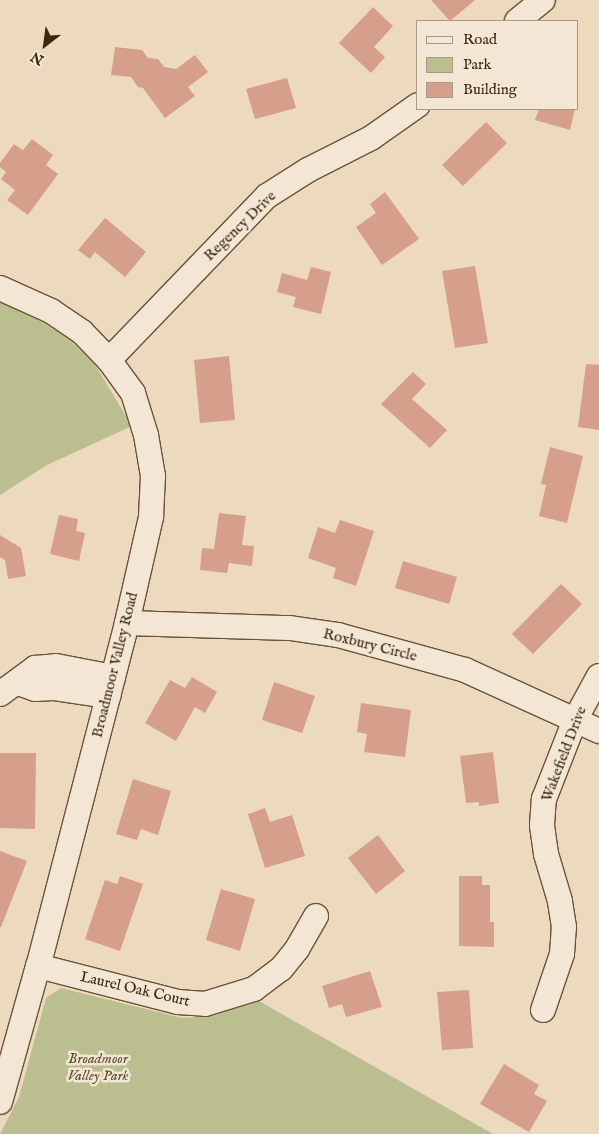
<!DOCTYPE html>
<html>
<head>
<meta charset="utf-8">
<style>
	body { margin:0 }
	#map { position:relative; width:599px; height:1134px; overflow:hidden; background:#edd9be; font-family:"IM FELL English",serif }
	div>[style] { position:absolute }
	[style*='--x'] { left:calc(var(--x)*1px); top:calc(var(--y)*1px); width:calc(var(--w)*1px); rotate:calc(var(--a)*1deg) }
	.green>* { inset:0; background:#bbbe8f }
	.building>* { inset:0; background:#d69f8b }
	.roads { filter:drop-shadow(1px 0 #685437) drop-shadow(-1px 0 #685437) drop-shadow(0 1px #685437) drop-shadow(0 -1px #685437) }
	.minor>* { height:24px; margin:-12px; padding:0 12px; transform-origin:12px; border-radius:12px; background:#f3e6d5 }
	span { translate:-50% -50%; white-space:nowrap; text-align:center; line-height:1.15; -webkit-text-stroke:5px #f3e6d5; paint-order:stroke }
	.street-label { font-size:15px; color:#3b270a }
	.park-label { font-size:15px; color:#5b4d2b; font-style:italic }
	.legend { position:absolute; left:416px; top:20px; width:162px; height:90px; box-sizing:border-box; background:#f3e6d5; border:1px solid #a99a84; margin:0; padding:6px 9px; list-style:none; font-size:15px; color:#3b270a }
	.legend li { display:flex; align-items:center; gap:10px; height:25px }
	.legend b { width:25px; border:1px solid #a99a84 }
	.north { position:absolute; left:20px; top:20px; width:50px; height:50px; -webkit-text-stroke:4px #f3e6d5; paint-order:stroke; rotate:210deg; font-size:14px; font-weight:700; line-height:20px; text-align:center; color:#3b270a }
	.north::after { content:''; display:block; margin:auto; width:18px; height:22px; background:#3b270a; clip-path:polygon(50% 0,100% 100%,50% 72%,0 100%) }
</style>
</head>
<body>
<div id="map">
	<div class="green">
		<i style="clip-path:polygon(0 302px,42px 322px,69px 339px,94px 363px,132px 426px,47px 465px,0 495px)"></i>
		<i style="clip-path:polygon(61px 988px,182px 1018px,212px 1016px,259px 1001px,493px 1134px,0 1134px,19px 1097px,46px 998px)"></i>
	</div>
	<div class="building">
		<i style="clip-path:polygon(431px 0,475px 0,450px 21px)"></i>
		<i style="clip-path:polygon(373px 7px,393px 26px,374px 47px,385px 57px,371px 73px,339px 43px)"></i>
		<i style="clip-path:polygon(115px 47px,142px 50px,148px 58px,158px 59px,164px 67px,176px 69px,195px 55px,208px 72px,188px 87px,195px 96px,165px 118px,143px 88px,138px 87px,131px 77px,111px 75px)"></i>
		<i style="clip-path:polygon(287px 78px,296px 108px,255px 119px,246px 89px)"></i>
		<i style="clip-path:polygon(539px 109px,575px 109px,570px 130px,535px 120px)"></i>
		<i style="clip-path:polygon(486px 122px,507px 143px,463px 186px,442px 165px)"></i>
		<i style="clip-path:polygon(32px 139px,53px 155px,46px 165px,58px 174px,28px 215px,7px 200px,15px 190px,1px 179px,6px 172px,0 167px,0 163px,14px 144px,23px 150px)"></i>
		<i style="clip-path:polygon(385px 192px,419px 239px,382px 265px,356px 227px,376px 213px,370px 204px)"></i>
		<i style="clip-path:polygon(105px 218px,146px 252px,125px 277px,95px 252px,90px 259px,78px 250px)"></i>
		<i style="clip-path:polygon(475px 266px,488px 343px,455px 348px,442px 271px)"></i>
		<i style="clip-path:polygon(311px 267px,331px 272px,321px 314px,293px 307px,296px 297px,277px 292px,282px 273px,307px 280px)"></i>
		<i style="clip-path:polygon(229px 356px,235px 420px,200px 423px,194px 360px)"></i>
		<i style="clip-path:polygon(586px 364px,599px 365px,599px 430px,578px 427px)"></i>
		<i style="clip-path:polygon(413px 372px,426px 384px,412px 399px,447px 430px,430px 448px,381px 404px)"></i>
		<i style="clip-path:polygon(550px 447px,583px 456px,567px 523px,539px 516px,546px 485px,541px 484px)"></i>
		<i style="clip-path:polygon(219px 513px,246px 516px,242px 545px,254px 546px,252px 566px,229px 563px,227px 573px,200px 570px,202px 548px,214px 549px)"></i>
		<i style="clip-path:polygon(59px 515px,78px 519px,76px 531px,85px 533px,79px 561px,50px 554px)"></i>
		<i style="clip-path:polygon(340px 520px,374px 531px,356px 586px,333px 578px,336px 568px,308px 558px,318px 527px,335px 533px)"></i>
		<i style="clip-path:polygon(0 535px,21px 548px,26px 576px,8px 579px,5px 560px,0 557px)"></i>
		<i style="clip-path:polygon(403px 561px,457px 577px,449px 604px,395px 588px)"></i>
		<i style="clip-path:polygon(561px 584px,582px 604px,533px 654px,512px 634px)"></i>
		<i style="clip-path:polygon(192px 677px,217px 692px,205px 713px,195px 707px,176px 741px,145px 723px,170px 680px,185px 688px)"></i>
		<i style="clip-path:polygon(274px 682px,315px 696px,302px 733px,262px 720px)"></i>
		<i style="clip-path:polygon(361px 703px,411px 710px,405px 757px,364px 752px,367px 734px,357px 732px)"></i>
		<i style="clip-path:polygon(493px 752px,499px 803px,479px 806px,479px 802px,466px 803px,460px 756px)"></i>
		<i style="clip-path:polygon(0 753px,36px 753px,35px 829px,0 828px)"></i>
		<i style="clip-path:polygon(133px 779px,171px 791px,158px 835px,141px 829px,137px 840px,116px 834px)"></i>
		<i style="clip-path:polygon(265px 808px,270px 822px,292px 815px,305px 856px,265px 868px,248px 814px)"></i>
		<i style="clip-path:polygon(378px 835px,405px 871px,376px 894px,348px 858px)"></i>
		<i style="clip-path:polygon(0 851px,27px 861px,1px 927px,0 927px)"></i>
		<i style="clip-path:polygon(120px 876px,143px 884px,120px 951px,85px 939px,105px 880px,117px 884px)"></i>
		<i style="clip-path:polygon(459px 876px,482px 876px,482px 885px,490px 885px,490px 922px,494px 922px,494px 947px,459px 946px)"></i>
		<i style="clip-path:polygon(221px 889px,255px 899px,240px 951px,206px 940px)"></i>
		<i style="clip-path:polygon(370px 971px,382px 1007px,346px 1017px,342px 1004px,329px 1008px,322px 986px)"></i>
		<i style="clip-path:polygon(469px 990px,473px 1048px,442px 1050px,437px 992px)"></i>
		<i style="clip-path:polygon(504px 1064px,539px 1085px,534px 1094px,547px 1101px,529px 1132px,480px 1104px)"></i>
	</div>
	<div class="roads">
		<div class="minor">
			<i style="--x:517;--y:21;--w:33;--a:-39"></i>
			<i style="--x:0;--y:288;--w:56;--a:24.3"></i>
			<i style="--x:51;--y:311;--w:37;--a:34"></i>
			<i style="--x:82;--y:332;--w:39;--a:46"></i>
			<i style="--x:109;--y:360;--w:41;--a:54"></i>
			<i style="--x:133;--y:393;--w:44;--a:72.8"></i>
			<i style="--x:146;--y:435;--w:42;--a:80.3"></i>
			<i style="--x:153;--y:476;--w:41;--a:92.8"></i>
			<i style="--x:151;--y:517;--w:109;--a:102.8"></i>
			<i style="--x:127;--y:623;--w:354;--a:104.5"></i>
			<i style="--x:38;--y:966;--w:141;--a:105.6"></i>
			<i style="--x:109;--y:360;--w:228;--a:-46.1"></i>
			<i style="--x:267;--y:196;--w:49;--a:-32.4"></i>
			<i style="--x:308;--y:170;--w:71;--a:-26.9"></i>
			<i style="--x:371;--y:138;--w:57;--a:-35.1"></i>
			<i style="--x:127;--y:623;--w:163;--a:1.8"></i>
			<i style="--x:290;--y:628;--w:49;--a:8.3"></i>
			<i style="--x:338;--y:635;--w:132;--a:15.4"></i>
			<i style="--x:465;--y:670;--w:147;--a:24.5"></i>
			<i style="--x:18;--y:683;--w:18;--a:19"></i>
			<i style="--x:35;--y:689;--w:18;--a:-3"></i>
			<i style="--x:53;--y:688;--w:56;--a:8.3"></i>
			<i style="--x:0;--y:694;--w:44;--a:-36.6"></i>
			<i style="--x:35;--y:668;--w:21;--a:-5"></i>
			<i style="--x:56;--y:666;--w:58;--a:10.9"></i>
			<i style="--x:38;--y:966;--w:145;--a:14.4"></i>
			<i style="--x:178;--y:1002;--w:27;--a:4"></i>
			<i style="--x:205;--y:1004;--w:51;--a:-17"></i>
			<i style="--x:254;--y:989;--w:34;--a:-37"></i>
			<i style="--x:281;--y:969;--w:26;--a:-51"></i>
			<i style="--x:297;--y:949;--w:38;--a:-60"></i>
			<i style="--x:543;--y:1010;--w:59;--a:-71.3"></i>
			<i style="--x:562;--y:954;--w:27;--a:-86"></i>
			<i style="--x:564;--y:927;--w:26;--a:-99"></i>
			<i style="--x:560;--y:901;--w:49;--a:-106.6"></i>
			<i style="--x:546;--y:854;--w:29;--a:-98"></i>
			<i style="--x:542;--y:825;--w:26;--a:-86"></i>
			<i style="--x:544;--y:799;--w:85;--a:-68.6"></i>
			<i style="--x:575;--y:720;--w:50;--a:-61.4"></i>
		</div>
	</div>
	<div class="street-label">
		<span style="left:240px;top:226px;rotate:-44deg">Regency Drive</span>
		<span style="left:370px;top:645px;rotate:14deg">Roxbury Circle</span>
		<span style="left:115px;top:665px;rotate:-76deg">Broadmoor Valley Road</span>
		<span style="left:564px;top:754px;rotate:-69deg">Wakefield Drive</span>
		<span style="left:135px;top:989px;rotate:13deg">Laurel Oak Court</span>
	</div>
	<div class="park-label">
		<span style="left:98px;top:1067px">Broadmoor<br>Valley Park</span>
	</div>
	<ul class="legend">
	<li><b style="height:6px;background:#f3e6d5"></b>Road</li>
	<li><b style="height:14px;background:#bbbe8f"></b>Park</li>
	<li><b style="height:14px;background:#d69f8b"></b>Building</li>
	</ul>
	<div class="north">N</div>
</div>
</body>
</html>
